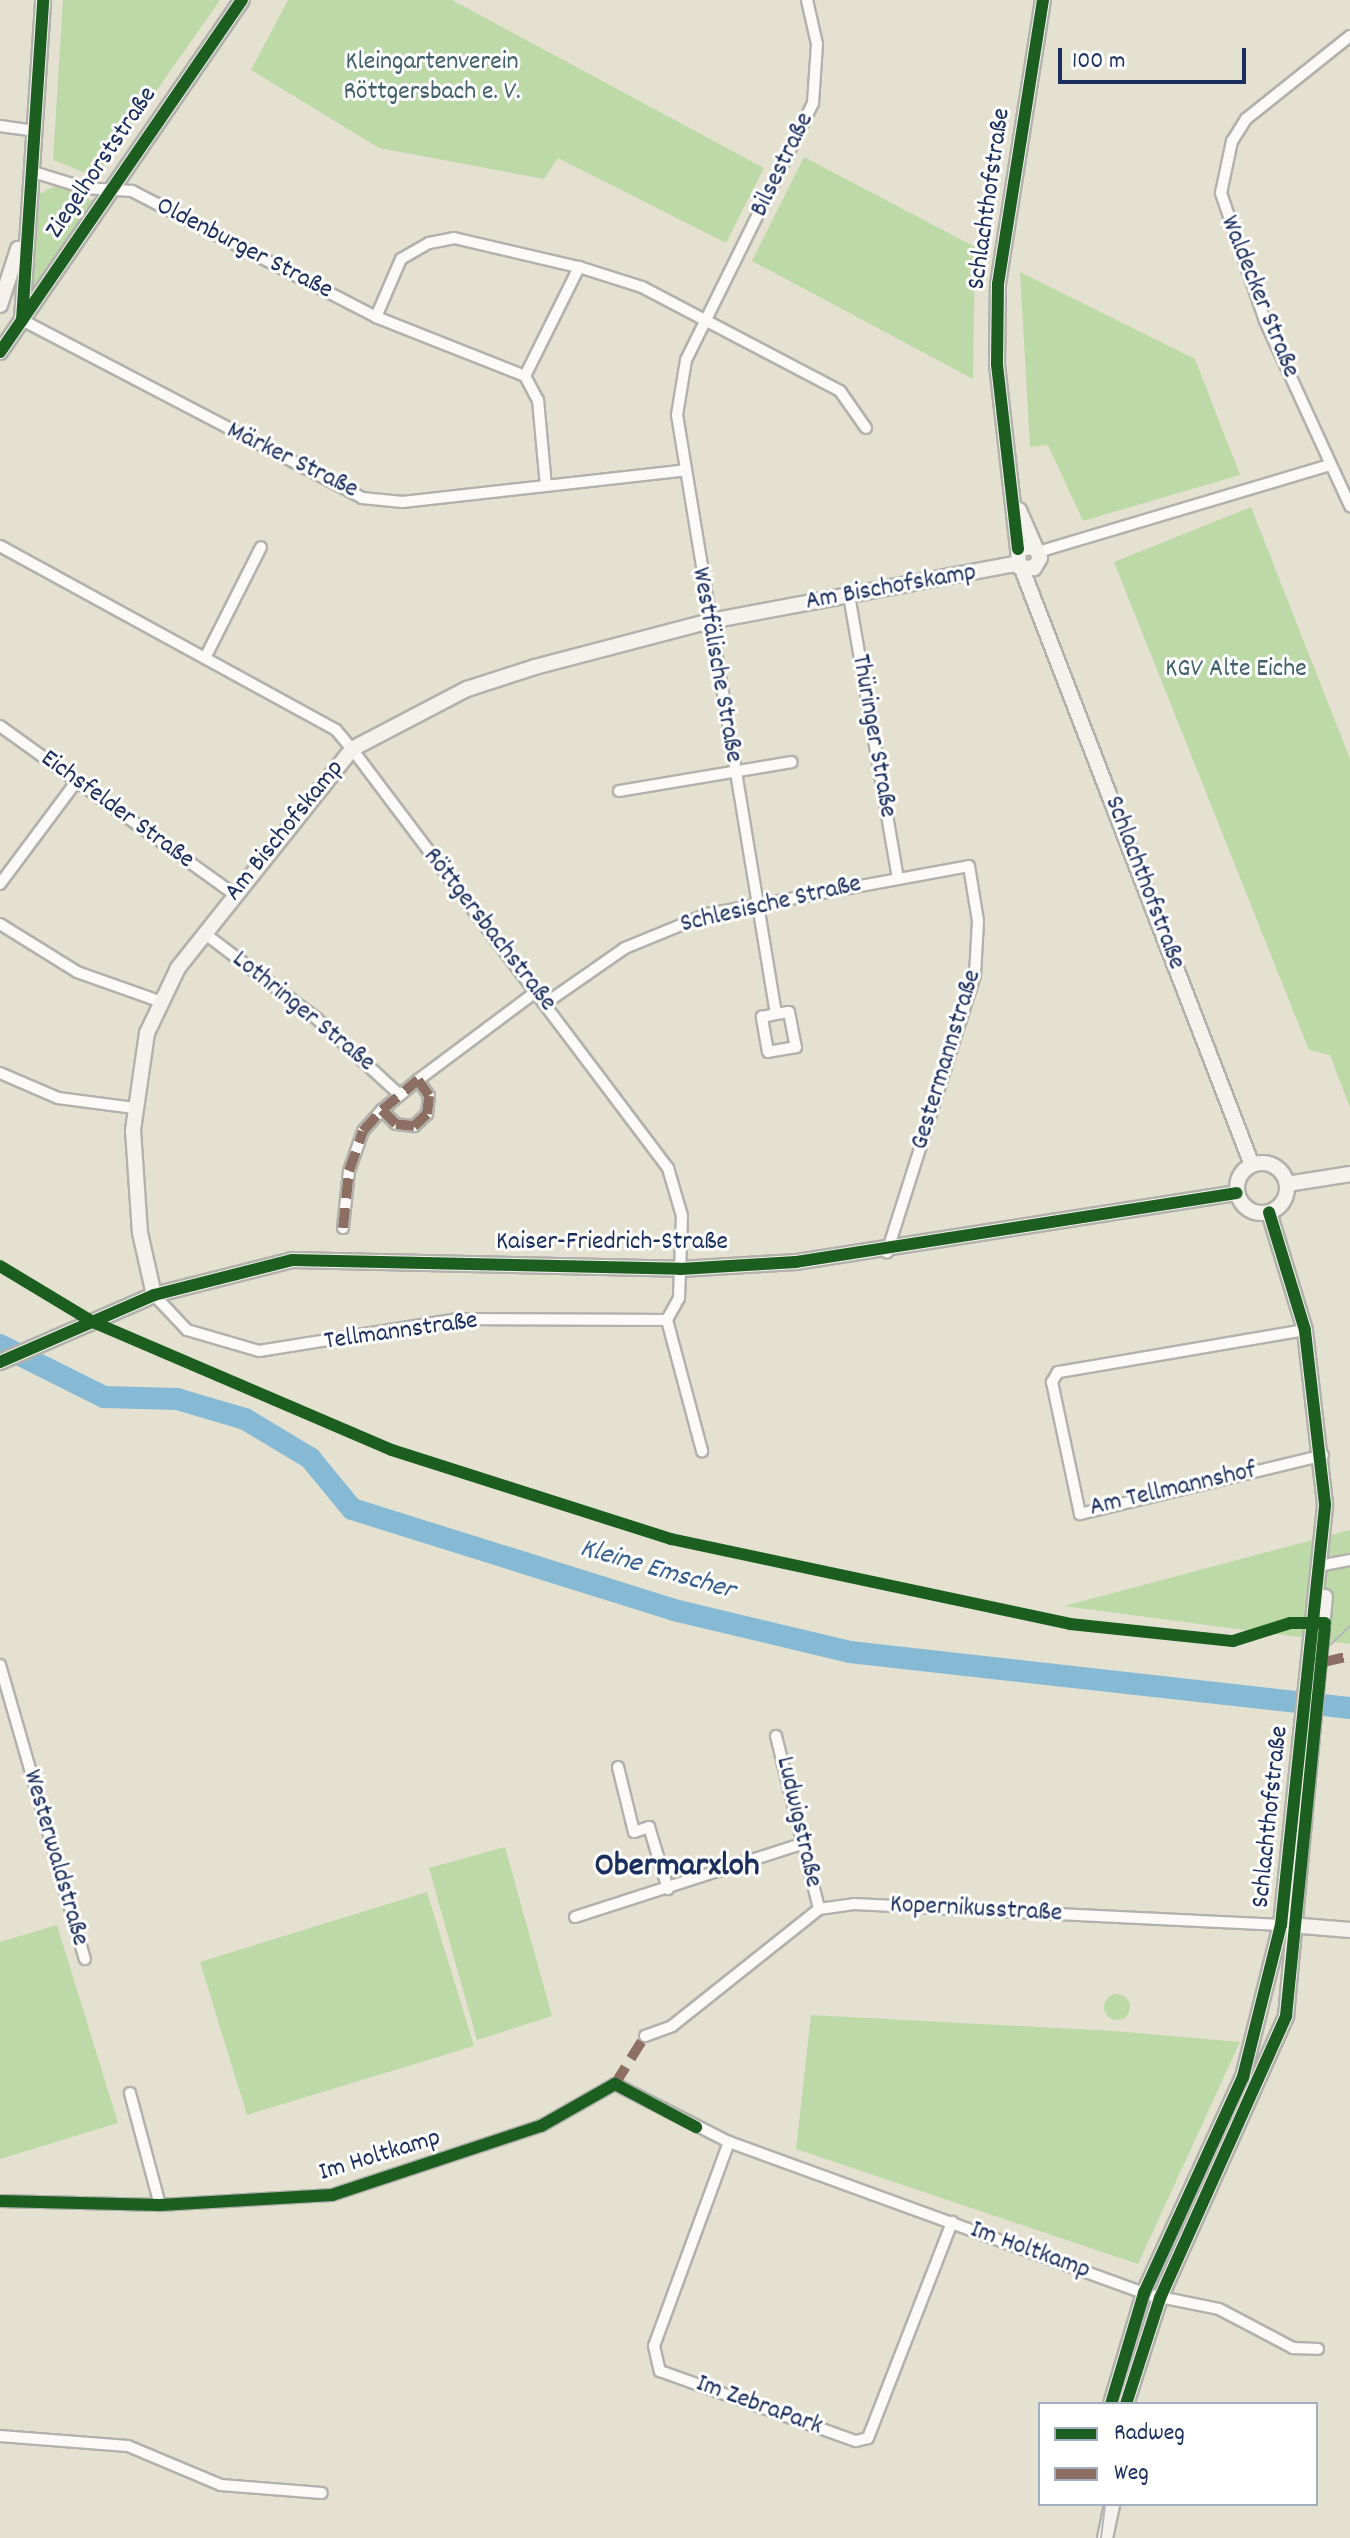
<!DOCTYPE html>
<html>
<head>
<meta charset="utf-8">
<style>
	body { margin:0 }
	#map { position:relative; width:1350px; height:2538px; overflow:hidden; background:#e5e1d1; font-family:Dekko,sans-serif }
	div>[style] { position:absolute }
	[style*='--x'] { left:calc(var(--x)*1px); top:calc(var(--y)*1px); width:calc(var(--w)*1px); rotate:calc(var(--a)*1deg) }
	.green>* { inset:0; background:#bcd9a7 }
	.round { border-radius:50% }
	.river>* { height:22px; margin:-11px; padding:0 11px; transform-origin:11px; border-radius:11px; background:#86bad4 }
	.roads { filter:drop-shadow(2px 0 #b2b2ad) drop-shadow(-2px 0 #b2b2ad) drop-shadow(0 2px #b2b2ad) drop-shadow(0 -2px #b2b2ad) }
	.street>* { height:10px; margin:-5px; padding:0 5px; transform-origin:5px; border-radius:5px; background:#fbfaf8 }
	.secondary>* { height:14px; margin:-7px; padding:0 7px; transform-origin:7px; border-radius:7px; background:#f5f2ed }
	.secondary>.ring { margin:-7px; padding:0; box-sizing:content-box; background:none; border:14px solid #f5f2ed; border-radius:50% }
	.tram>* { height:2px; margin:-1px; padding:0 1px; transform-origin:1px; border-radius:1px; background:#b5b7ba }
	.quiet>* { height:10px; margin-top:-5px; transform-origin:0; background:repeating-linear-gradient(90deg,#8d6e63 0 20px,transparent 0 30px) }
	.cycleway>* { height:12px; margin:-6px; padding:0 6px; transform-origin:6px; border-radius:6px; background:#1b5e20 }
	span { translate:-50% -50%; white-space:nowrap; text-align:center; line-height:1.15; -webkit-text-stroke:6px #fff; paint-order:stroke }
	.park-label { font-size:26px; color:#416069 }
	.street-label { font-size:26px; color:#1b2f5e }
	.water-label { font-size:28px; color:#36608e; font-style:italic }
	.district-label { font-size:34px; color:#1b2f5e; font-weight:700 }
	.legend { position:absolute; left:1038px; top:2402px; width:280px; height:104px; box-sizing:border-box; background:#fff; border:2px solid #a4acbf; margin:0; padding:10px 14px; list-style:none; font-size:24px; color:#1b2f5e }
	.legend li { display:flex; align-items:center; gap:16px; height:40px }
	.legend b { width:40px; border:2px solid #a4acbf }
	.scale { position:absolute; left:1058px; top:48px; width:188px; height:36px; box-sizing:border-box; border:4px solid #1b2f5e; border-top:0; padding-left:10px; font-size:24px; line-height:28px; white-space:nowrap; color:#1b2f5e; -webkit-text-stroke:6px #fff; paint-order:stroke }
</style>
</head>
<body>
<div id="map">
	<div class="green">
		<i style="clip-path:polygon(63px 0,220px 0,96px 177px,53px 160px)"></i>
		<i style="clip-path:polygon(288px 0,452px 0,764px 168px,726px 243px,558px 158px,544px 179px,379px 148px,251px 70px)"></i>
		<i style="clip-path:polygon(804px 157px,975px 247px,973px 379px,752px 261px)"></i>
		<i style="clip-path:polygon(57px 185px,96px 202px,33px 288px,39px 194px)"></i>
		<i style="clip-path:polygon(1020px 272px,1195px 359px,1240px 475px,1083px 521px,1048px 445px,1030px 447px)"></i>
		<i style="clip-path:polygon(1251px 507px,1350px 759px,1350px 1108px,1330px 1055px,1309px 1050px,1114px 562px)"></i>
		<i style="clip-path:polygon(1350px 1530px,1350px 1644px,1064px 1606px)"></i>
		<i style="clip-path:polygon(505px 1847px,552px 2016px,477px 2040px,429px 1868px)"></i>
		<i style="clip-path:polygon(427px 1892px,474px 2046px,247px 2115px,200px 1962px)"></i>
		<i style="clip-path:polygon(57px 1925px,118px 2123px,0 2159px,0 1942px)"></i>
		<i class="round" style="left:1104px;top:1994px;width:26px;height:26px"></i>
		<i style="clip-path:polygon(811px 2015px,1114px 2031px,1240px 2042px,1138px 2264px,796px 2149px)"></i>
	</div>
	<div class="river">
		<i style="--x:0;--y:1345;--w:116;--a:26.6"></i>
		<i style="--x:104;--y:1397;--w:73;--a:1.6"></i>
		<i style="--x:177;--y:1399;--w:71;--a:16.4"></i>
		<i style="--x:245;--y:1419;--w:76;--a:31"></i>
		<i style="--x:310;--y:1458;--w:66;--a:50.5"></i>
		<i style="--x:352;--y:1509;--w:337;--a:17.4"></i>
		<i style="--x:674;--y:1610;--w:181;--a:13.4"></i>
		<i style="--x:850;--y:1652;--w:503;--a:6.39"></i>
	</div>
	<div class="roads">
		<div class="street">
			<i style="--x:1350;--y:36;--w:133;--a:141.4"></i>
			<i style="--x:1246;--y:119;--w:26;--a:122"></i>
			<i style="--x:1232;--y:141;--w:53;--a:101.9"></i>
			<i style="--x:1221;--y:193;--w:135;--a:71"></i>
			<i style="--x:1265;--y:321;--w:204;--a:65.3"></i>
			<i style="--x:0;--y:126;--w:35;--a:8"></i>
			<i style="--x:30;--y:171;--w:58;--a:17.2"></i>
			<i style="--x:85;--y:188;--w:47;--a:3.7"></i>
			<i style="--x:132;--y:191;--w:275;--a:27.3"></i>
			<i style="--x:376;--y:317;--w:160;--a:21.6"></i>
			<i style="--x:525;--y:376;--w:27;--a:62"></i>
			<i style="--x:538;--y:400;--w:86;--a:84.7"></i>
			<i style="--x:376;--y:317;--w:63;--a:-66.7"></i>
			<i style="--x:401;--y:259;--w:32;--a:-30"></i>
			<i style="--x:429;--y:243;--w:25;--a:-11"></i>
			<i style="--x:454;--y:238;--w:128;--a:13.1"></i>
			<i style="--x:22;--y:320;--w:384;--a:27.6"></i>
			<i style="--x:362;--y:498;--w:41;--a:5.6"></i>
			<i style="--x:403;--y:502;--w:280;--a:-6.4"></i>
			<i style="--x:525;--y:376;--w:122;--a:-63.6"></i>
			<i style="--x:579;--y:267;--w:66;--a:17.6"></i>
			<i style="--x:642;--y:287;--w:224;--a:27.7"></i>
			<i style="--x:840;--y:391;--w:45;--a:54.9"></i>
			<i style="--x:0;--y:546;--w:383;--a:28.7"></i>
			<i style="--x:336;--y:730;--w:25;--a:50"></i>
			<i style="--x:352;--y:749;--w:525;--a:52.98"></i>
			<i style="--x:668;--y:1168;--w:50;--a:73.7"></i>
			<i style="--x:682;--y:1216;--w:82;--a:92.1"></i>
			<i style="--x:679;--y:1298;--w:25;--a:119"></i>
			<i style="--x:667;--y:1320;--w:136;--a:75"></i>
			<i style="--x:1038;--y:552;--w:304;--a:-16.6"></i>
			<i style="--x:849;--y:595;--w:287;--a:80.2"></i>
			<i style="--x:205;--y:658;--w:124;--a:-63.2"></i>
			<i style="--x:0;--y:726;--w:288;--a:35.7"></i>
			<i style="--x:619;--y:791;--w:175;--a:-9.5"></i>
			<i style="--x:0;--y:884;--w:127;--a:-53.3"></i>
			<i style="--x:0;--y:924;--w:91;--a:31.9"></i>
			<i style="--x:77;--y:972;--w:87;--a:19.5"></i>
			<i style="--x:204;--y:933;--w:141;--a:37.2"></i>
			<i style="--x:316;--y:1018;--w:113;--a:42.5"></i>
			<i style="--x:546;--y:1003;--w:96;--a:-34.8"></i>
			<i style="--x:625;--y:948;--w:90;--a:-22.3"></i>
			<i style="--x:708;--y:914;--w:265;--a:-10.4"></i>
			<i style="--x:969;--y:866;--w:56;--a:80.7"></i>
			<i style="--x:978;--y:921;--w:54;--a:93.2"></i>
			<i style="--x:975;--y:975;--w:291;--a:107.6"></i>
			<i style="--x:776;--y:1014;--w:13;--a:-9"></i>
			<i style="--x:789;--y:1012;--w:36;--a:79"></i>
			<i style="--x:796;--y:1047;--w:28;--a:170"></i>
			<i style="--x:768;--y:1052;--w:36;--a:-100"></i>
			<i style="--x:762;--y:1017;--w:14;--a:-12"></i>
			<i style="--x:776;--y:1014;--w:607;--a:-99.38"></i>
			<i style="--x:677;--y:415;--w:56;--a:-80.7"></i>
			<i style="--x:686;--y:360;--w:287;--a:-63.7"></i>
			<i style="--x:813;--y:103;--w:59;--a:-86.1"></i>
			<i style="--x:817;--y:44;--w:45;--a:-102.8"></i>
			<i style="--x:0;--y:1073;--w:63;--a:23.3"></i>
			<i style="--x:58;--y:1098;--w:77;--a:7.5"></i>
			<i style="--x:418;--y:1080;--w:149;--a:-36.8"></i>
			<i style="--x:418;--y:1080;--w:19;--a:55"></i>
			<i style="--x:429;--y:1096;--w:18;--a:96"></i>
			<i style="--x:427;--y:1114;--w:18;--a:137"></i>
			<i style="--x:414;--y:1126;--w:18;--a:-174"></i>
			<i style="--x:396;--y:1124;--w:20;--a:-135"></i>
			<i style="--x:382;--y:1110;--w:47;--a:-39.8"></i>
			<i style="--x:343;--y:1228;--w:57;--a:-84"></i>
			<i style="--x:349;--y:1171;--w:42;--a:-70.7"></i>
			<i style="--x:363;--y:1131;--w:28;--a:-48"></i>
			<i style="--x:154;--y:1295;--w:48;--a:46.7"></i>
			<i style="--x:187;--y:1330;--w:75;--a:16.3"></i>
			<i style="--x:259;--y:1351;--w:202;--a:-9.1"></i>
			<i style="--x:458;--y:1319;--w:209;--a:0.3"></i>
			<i style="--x:1305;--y:1330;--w:251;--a:170.3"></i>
			<i style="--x:1058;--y:1372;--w:12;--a:121"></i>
			<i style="--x:1052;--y:1382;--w:135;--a:78"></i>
			<i style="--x:1080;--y:1514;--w:250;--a:-13.6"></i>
			<i style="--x:1324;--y:1565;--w:26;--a:-11"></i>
			<i style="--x:0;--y:1665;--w:306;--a:73.9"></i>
			<i style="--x:776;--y:1736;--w:178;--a:76"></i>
			<i style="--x:618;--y:1767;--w:67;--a:76.2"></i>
			<i style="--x:634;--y:1832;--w:16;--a:-18"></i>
			<i style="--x:649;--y:1827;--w:65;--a:73"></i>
			<i style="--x:575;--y:1917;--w:241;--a:-17.9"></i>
			<i style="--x:645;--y:2036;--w:29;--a:-20"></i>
			<i style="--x:672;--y:2026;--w:188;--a:-38.5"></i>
			<i style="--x:819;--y:1909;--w:35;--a:-8"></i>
			<i style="--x:854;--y:1904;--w:428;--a:2.8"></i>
			<i style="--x:130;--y:2093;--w:116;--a:75"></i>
			<i style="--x:729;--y:2142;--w:217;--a:110.2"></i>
			<i style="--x:654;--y:2346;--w:26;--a:77"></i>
			<i style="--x:660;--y:2371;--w:208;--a:19.7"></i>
			<i style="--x:856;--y:2441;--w:12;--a:-14"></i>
			<i style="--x:868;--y:2438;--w:232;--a:-68.7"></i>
			<i style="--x:0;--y:2201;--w:160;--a:1.4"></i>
			<i style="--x:160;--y:2205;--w:172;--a:-3.3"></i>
			<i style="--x:332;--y:2195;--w:220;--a:-18.3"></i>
			<i style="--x:541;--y:2126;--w:85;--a:-29.6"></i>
			<i style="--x:615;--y:2084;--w:128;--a:27"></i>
			<i style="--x:729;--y:2142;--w:448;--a:20"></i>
			<i style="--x:1150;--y:2295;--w:70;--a:11.5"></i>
			<i style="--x:1219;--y:2309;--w:84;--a:27.8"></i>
			<i style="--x:1293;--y:2348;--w:25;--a:2"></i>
			<i style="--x:0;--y:2436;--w:128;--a:4.5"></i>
			<i style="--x:128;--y:2446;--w:101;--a:22.8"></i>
			<i style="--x:221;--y:2485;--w:101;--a:4.5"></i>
		</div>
		<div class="secondary">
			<i style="--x:0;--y:305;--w:59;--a:-72.2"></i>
			<i style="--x:22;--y:319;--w:320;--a:-86.2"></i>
			<i style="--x:0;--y:352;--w:427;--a:-55.5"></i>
			<i style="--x:1019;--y:510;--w:52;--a:66.4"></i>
			<i style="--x:1040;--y:558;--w:12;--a:121"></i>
			<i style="--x:1034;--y:568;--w:15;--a:-176"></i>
			<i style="--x:1019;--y:567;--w:18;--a:-93"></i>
			<i style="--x:1018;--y:549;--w:16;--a:-7"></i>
			<i style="--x:1018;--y:549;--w:186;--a:-96.5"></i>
			<i style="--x:997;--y:364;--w:80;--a:-89.3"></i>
			<i style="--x:998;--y:284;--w:288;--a:-81"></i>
			<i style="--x:1022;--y:569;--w:639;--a:68.9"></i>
			<i class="ring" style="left:1237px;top:1163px;width:36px;height:36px"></i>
			<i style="--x:1287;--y:1184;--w:64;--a:-9"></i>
			<i style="--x:154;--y:1295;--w:64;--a:-102.7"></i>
			<i style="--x:140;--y:1233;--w:103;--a:-93.9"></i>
			<i style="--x:133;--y:1130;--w:98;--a:-81.8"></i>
			<i style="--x:147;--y:1033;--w:72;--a:-64.5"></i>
			<i style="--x:178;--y:968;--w:280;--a:-51.5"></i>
			<i style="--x:352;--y:749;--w:130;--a:-27.6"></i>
			<i style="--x:467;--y:689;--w:71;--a:-17.9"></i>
			<i style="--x:535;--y:667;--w:181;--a:-14.7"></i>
			<i style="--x:710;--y:621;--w:311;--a:-10.6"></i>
			<i style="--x:0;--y:1362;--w:168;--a:-23.5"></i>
			<i style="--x:154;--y:1295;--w:142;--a:-14.2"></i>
			<i style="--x:292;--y:1260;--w:388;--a:1.3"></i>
			<i style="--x:680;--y:1269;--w:116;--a:-3.5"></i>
			<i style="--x:796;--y:1262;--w:446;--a:-8.9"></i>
			<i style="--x:1290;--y:1925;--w:60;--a:4.8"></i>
			<i style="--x:1111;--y:2404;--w:116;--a:-73.4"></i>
			<i style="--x:1144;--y:2293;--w:238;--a:-65.4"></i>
			<i style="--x:1243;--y:2077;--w:157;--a:-76"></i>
			<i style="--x:1281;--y:1925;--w:423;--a:-84"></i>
			<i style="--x:1325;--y:1504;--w:175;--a:-96.6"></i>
			<i style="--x:1305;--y:1330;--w:123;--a:-107"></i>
			<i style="--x:1126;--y:2404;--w:111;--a:-72.2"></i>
			<i style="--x:1160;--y:2298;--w:309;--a:-65.9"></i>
			<i style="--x:1286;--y:2016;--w:421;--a:-84.7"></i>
			<i style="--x:1105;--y:2538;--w:35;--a:-78"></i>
		</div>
	</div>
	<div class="tram">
		<i style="--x:1117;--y:2404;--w:114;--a:-73.2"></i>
		<i style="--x:1150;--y:2295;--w:236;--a:-65.5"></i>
		<i style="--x:1248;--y:2080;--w:159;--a:-76.9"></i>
		<i style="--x:1284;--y:1925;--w:266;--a:-83.7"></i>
		<i style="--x:1313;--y:1661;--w:51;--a:-43.4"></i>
		<i style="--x:1101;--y:2538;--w:34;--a:-83"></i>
	</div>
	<div class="quiet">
		<i style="--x:418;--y:1080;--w:19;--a:55"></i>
		<i style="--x:429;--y:1096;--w:18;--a:96"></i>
		<i style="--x:427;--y:1114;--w:18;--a:137"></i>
		<i style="--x:414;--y:1126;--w:18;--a:-174"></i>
		<i style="--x:396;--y:1124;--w:20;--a:-135"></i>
		<i style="--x:382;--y:1110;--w:47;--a:-39.8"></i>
		<i style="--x:343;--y:1228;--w:57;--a:-84"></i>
		<i style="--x:349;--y:1171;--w:42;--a:-70.7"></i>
		<i style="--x:363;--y:1131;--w:28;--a:-48"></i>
		<i style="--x:1324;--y:1662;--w:27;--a:-13"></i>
		<i style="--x:615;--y:2084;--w:57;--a:-58"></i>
	</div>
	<div class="cycleway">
		<i style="--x:22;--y:320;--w:321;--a:-86.2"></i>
		<i style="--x:0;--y:352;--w:427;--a:-55.5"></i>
		<i style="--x:1018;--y:549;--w:186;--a:-96.5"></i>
		<i style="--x:997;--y:364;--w:80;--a:-89.3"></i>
		<i style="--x:998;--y:284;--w:288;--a:-81"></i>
		<i style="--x:0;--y:1266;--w:109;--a:31.1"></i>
		<i style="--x:93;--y:1322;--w:325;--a:23.2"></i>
		<i style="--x:392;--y:1450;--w:293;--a:17.7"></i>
		<i style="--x:671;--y:1539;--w:408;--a:12"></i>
		<i style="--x:1070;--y:1624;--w:164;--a:6"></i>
		<i style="--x:1233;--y:1641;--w:60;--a:-17.5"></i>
		<i style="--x:1290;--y:1623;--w:35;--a:0"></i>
		<i style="--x:0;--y:1362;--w:168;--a:-23.5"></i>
		<i style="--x:154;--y:1295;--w:142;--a:-14.2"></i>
		<i style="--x:292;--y:1260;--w:388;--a:1.3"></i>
		<i style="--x:680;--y:1269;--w:116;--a:-3.5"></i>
		<i style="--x:796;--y:1262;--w:446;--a:-8.9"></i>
		<i style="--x:0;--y:2201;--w:160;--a:1.4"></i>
		<i style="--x:160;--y:2205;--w:172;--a:-3.3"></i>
		<i style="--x:332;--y:2195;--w:220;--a:-18.3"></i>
		<i style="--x:541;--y:2126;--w:85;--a:-29.6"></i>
		<i style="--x:615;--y:2084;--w:92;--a:28"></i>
		<i style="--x:1111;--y:2404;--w:116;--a:-73.4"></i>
		<i style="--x:1144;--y:2293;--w:238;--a:-65.4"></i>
		<i style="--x:1243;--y:2077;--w:157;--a:-76"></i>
		<i style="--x:1281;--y:1925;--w:423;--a:-84"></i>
		<i style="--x:1325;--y:1504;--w:175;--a:-96.6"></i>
		<i style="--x:1305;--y:1330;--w:123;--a:-107"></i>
		<i style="--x:1126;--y:2404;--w:111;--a:-72.2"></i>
		<i style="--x:1160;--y:2298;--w:309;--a:-65.9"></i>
		<i style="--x:1286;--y:2016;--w:390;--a:-84.3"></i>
	</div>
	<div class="park-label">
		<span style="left:432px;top:78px">Kleingartenverein<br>Röttgersbach e. V.</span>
		<span style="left:1236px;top:670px">KGV Alte Eiche</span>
	</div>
	<div class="street-label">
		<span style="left:102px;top:163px;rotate:-56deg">Ziegelhorststraße</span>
		<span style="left:783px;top:165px;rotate:-64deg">Bilsestraße</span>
		<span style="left:990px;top:199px;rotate:-82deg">Schlachthofstraße</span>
		<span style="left:244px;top:249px;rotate:27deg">Oldenburger Straße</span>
		<span style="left:1259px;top:297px;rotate:68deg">Waldecker Straße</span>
		<span style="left:292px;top:461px;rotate:26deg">Märker Straße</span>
		<span style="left:891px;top:588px;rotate:-10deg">Am Bischofskamp</span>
		<span style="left:716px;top:665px;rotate:80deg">Westfälische Straße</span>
		<span style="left:873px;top:736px;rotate:80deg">Thüringer Straße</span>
		<span style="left:117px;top:810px;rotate:36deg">Eichsfelder Straße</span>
		<span style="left:285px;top:831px;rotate:-51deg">Am Bischofskamp</span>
		<span style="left:1144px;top:883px;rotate:69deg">Schlachthofstraße</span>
		<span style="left:771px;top:905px;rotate:-13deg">Schlesische Straße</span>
		<span style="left:489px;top:930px;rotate:52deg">Röttgersbachstraße</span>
		<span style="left:303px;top:1012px;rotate:39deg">Lothringer Straße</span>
		<span style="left:947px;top:1060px;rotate:-73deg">Gestermannstraße</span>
		<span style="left:612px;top:1243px">Kaiser-Friedrich-Straße</span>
		<span style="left:401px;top:1332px;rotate:-8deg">Tellmannstraße</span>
		<span style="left:1173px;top:1490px;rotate:-13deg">Am Tellmannshof</span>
		<span style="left:1271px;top:1817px;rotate:-84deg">Schlachthofstraße</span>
		<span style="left:798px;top:1822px;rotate:77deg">Ludwigstraße</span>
		<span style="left:55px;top:1858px;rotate:74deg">Westerwaldstraße</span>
		<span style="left:976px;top:1910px;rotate:3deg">Kopernikusstraße</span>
		<span style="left:380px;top:2156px;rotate:-17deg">Im Holtkamp</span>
		<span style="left:1030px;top:2251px;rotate:20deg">Im Holtkamp</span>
		<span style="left:759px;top:2406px;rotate:20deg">Im ZebraPark</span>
	</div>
	<div class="water-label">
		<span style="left:657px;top:1571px;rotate:16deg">Kleine Emscher</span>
	</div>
	<div class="district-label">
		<span style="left:677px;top:1868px">Obermarxloh</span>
	</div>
	<ul class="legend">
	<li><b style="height:10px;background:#1b5e20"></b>Radweg</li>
	<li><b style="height:10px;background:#8d6e63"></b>Weg</li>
	</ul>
	<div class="scale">100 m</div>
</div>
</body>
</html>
